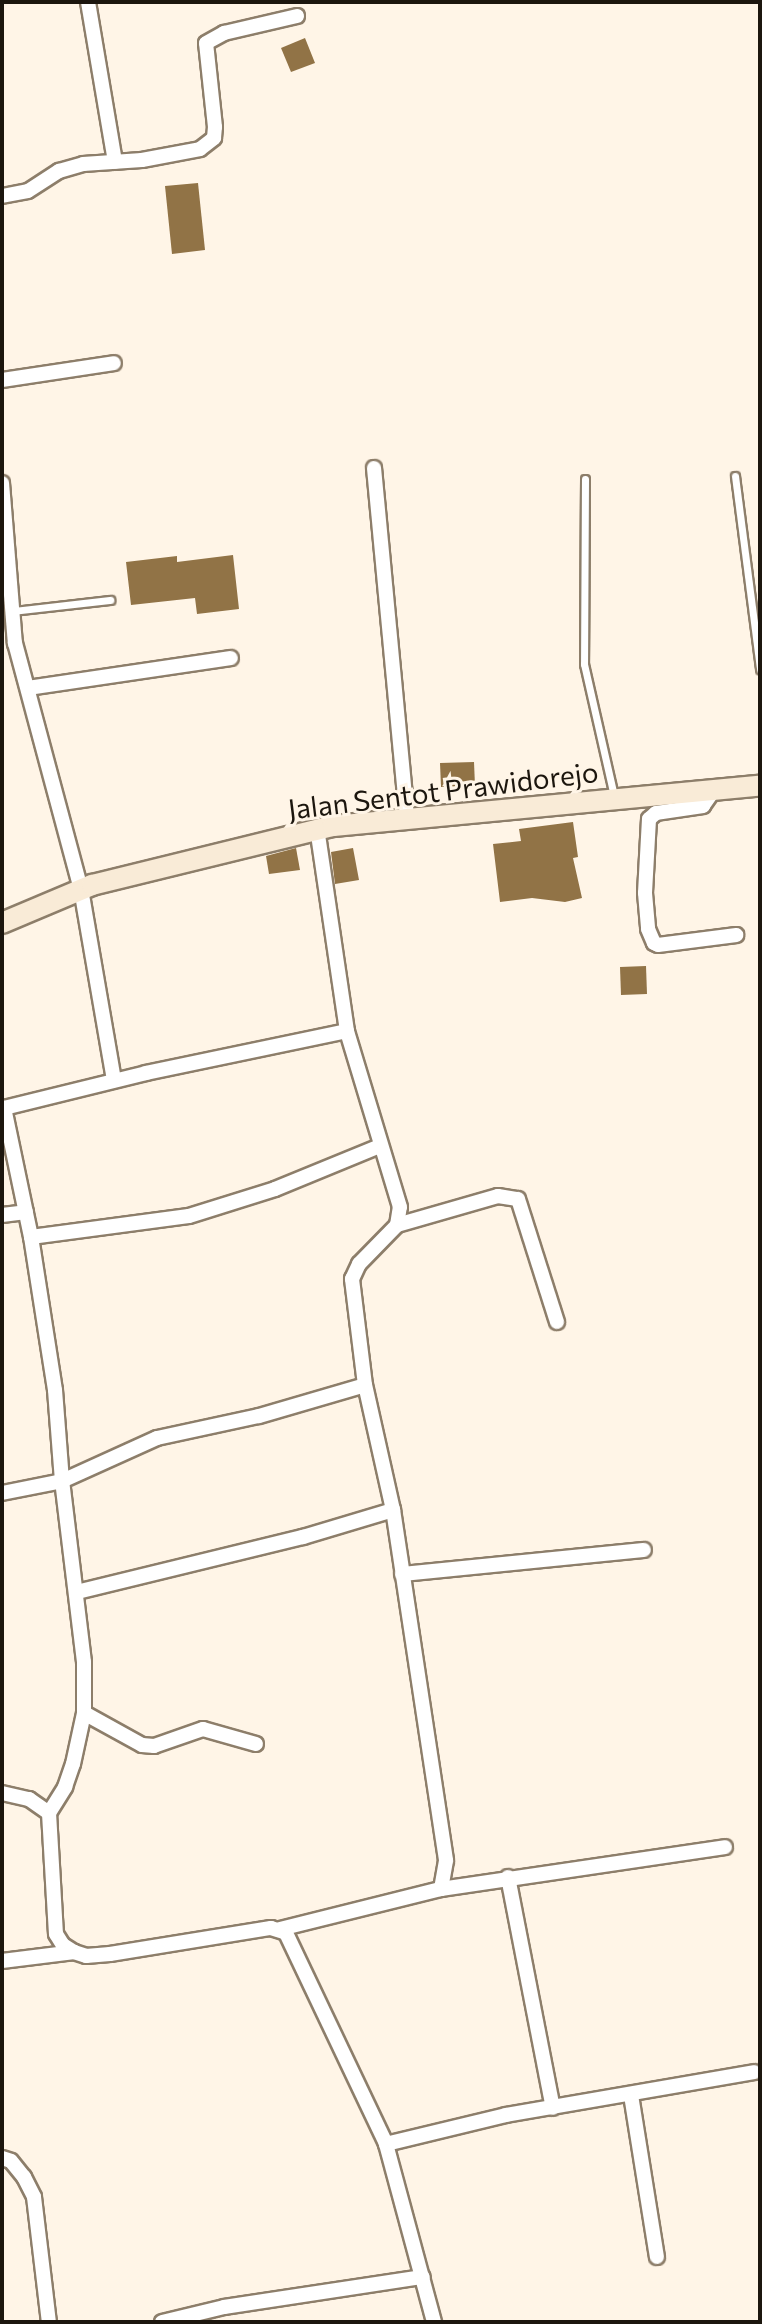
<!DOCTYPE html>
<html>
<head>
<meta charset="utf-8">
<style>
	body { margin:0 }
	#map { position:relative; width:762px; height:2324px; overflow:hidden; background:#fff5e7; font-family:Commissioner,sans-serif }
	div>[style] { position:absolute }
	[style*='--x'] { left:calc(var(--x)*1px); top:calc(var(--y)*1px); width:calc(var(--w)*1px); rotate:calc(var(--a)*1deg) }
	.building>* { inset:0; background:#917346 }
	.roads { filter:drop-shadow(2px 0 #8d7e6a) drop-shadow(-2px 0 #8d7e6a) drop-shadow(0 2px #8d7e6a) drop-shadow(0 -2px #8d7e6a) }
	.lane>* { height:7px; margin:-3.5px; padding:0 3.5px; transform-origin:3.5px; border-radius:3.5px; background:#fff }
	.street>* { height:14px; margin:-7px; padding:0 7px; transform-origin:7px; border-radius:7px; background:#fff }
	.secondary>* { height:20px; margin:-10px; padding:0 10px; transform-origin:10px; border-radius:10px; background:#f9ebd7 }
	span { translate:-50% -50%; white-space:nowrap; text-align:center; line-height:1.15; -webkit-text-stroke:6px #fff5e7; paint-order:stroke }
	.street-label { font-size:28px; color:#1c160e }
	.frame { position:absolute; inset:0; border:4px solid #1c160e; pointer-events:none }
</style>
</head>
<body>
<div id="map">
	<div class="building">
		<i style="clip-path:polygon(305px 38px,315px 63px,291px 72px,281px 48px)"></i>
		<i style="clip-path:polygon(198px 183px,205px 250px,172px 254px,165px 186px)"></i>
		<i style="clip-path:polygon(233px 555px,239px 609px,197px 614px,195px 598px,131px 605px,126px 562px,177px 556px,177px 562px)"></i>
		<i style="clip-path:polygon(474px 762px,475px 786px,441px 787px,440px 763px)"></i>
		<i style="clip-path:polygon(573px 822px,578px 857px,573px 858px,582px 898px,565px 902px,532px 898px,500px 902px,493px 844px,521px 841px,519px 829px)"></i>
		<i style="clip-path:polygon(296px 848px,300px 870px,269px 874px,266px 856px)"></i>
		<i style="clip-path:polygon(353px 848px,359px 880px,335px 884px,331px 852px)"></i>
		<i style="clip-path:polygon(646px 966px,647px 994px,621px 995px,620px 967px)"></i>
	</div>
	<div class="roads">
		<div class="lane">
			<i style="--x:735;--y:476;--w:195;--a:82.6"></i>
			<i style="--x:585;--y:479;--w:185;--a:90.3"></i>
			<i style="--x:584;--y:664;--w:135;--a:77.2"></i>
			<i style="--x:13;--y:611;--w:98;--a:-6.5"></i>
		</div>
		<div class="street">
			<i style="--x:88;--y:2;--w:162;--a:80.4"></i>
			<i style="--x:2;--y:196;--w:26;--a:-11"></i>
			<i style="--x:28;--y:191;--w:37;--a:-33"></i>
			<i style="--x:59;--y:171;--w:25;--a:-16"></i>
			<i style="--x:83;--y:164;--w:59;--a:-3.9"></i>
			<i style="--x:142;--y:160;--w:59;--a:-10.7"></i>
			<i style="--x:200;--y:149;--w:18;--a:-38"></i>
			<i style="--x:214;--y:138;--w:11;--a:-85"></i>
			<i style="--x:215;--y:127;--w:84;--a:-96.1"></i>
			<i style="--x:206;--y:43;--w:21;--a:-29"></i>
			<i style="--x:224;--y:33;--w:75;--a:-13.1"></i>
			<i style="--x:2;--y:380;--w:113;--a:-8.6"></i>
			<i style="--x:374;--y:468;--w:352;--a:84.6"></i>
			<i style="--x:2;--y:483;--w:161;--a:85.4"></i>
			<i style="--x:15;--y:643;--w:255;--a:75"></i>
			<i style="--x:81;--y:889;--w:194;--a:80.2"></i>
			<i style="--x:28;--y:688;--w:205;--a:-8.4"></i>
			<i style="--x:714;--y:790;--w:19;--a:125"></i>
			<i style="--x:703;--y:806;--w:48;--a:171.5"></i>
			<i style="--x:656;--y:813;--w:9;--a:139"></i>
			<i style="--x:649;--y:819;--w:74;--a:93.1"></i>
			<i style="--x:645;--y:893;--w:36;--a:85"></i>
			<i style="--x:648;--y:929;--w:15;--a:67"></i>
			<i style="--x:654;--y:943;--w:4;--a:27"></i>
			<i style="--x:658;--y:945;--w:79;--a:-7.3"></i>
			<i style="--x:2;--y:1215;--w:24;--a:-7"></i>
			<i style="--x:397;--y:1225;--w:105;--a:-16"></i>
			<i style="--x:498;--y:1196;--w:20;--a:9"></i>
			<i style="--x:518;--y:1199;--w:129;--a:72.4"></i>
			<i style="--x:31;--y:1237;--w:159;--a:-7.6"></i>
			<i style="--x:189;--y:1216;--w:90;--a:-17.4"></i>
			<i style="--x:275;--y:1189;--w:113;--a:-22.3"></i>
			<i style="--x:2;--y:1493;--w:61;--a:-11.3"></i>
			<i style="--x:62;--y:1481;--w:104;--a:-24.4"></i>
			<i style="--x:157;--y:1438;--w:104;--a:-12.2"></i>
			<i style="--x:259;--y:1416;--w:110;--a:-16.3"></i>
			<i style="--x:402;--y:1574;--w:243;--a:-5.7"></i>
			<i style="--x:77;--y:1592;--w:233;--a:-13.7"></i>
			<i style="--x:303;--y:1537;--w:94;--a:-16.7"></i>
			<i style="--x:84;--y:1713;--w:66;--a:28.9"></i>
			<i style="--x:142;--y:1745;--w:12;--a:5"></i>
			<i style="--x:154;--y:1746;--w:52;--a:-19.1"></i>
			<i style="--x:203;--y:1729;--w:55;--a:15.8"></i>
			<i style="--x:2;--y:1793;--w:28;--a:13"></i>
			<i style="--x:29;--y:1799;--w:24;--a:35"></i>
			<i style="--x:49;--y:1813;--w:121;--a:86.7"></i>
			<i style="--x:56;--y:1934;--w:13;--a:58"></i>
			<i style="--x:63;--y:1945;--w:13;--a:32"></i>
			<i style="--x:74;--y:1952;--w:13;--a:18"></i>
			<i style="--x:86;--y:1956;--w:24;--a:-5"></i>
			<i style="--x:110;--y:1954;--w:163;--a:-9.2"></i>
			<i style="--x:271;--y:1928;--w:16;--a:18"></i>
			<i style="--x:286;--y:1933;--w:233;--a:64.6"></i>
			<i style="--x:386;--y:2144;--w:184;--a:74.9"></i>
			<i style="--x:49;--y:1813;--w:31;--a:-58"></i>
			<i style="--x:65;--y:1787;--w:24;--a:-71"></i>
			<i style="--x:73;--y:1764;--w:52;--a:-77.8"></i>
			<i style="--x:84;--y:1713;--w:51;--a:-90"></i>
			<i style="--x:84;--y:1662;--w:182;--a:-96.9"></i>
			<i style="--x:62;--y:1481;--w:91;--a:-94.4"></i>
			<i style="--x:55;--y:1390;--w:155;--a:-98.9"></i>
			<i style="--x:31;--y:1237;--w:132;--a:-101.8"></i>
			<i style="--x:4;--y:1108;--w:146;--a:-13.8"></i>
			<i style="--x:146;--y:1073;--w:205;--a:-11.8"></i>
			<i style="--x:508;--y:1877;--w:235;--a:79"></i>
			<i style="--x:441;--y:1889;--w:287;--a:-8.4"></i>
			<i style="--x:280;--y:1929;--w:166;--a:-14"></i>
			<i style="--x:441;--y:1889;--w:29;--a:-80"></i>
			<i style="--x:446;--y:1860;--w:354;--a:-98.6"></i>
			<i style="--x:393;--y:1510;--w:128;--a:-102.6"></i>
			<i style="--x:365;--y:1385;--w:107;--a:-97"></i>
			<i style="--x:352;--y:1279;--w:17;--a:-65"></i>
			<i style="--x:359;--y:1264;--w:54;--a:-45.7"></i>
			<i style="--x:397;--y:1225;--w:18;--a:-81"></i>
			<i style="--x:400;--y:1207;--w:184;--a:-106.8"></i>
			<i style="--x:347;--y:1031;--w:204;--a:-98.4"></i>
			<i style="--x:2;--y:1961;--w:73;--a:-7.1"></i>
			<i style="--x:631;--y:2095;--w:164;--a:80.9"></i>
			<i style="--x:386;--y:2144;--w:123;--a:-13.6"></i>
			<i style="--x:506;--y:2115;--w:252;--a:-9.8"></i>
			<i style="--x:2;--y:2158;--w:9;--a:18"></i>
			<i style="--x:11;--y:2161;--w:21;--a:51"></i>
			<i style="--x:24;--y:2177;--w:22;--a:63"></i>
			<i style="--x:34;--y:2197;--w:126;--a:83.2"></i>
			<i style="--x:162;--y:2322;--w:64;--a:-13.6"></i>
			<i style="--x:224;--y:2307;--w:201;--a:-8.6"></i>
		</div>
		<div class="secondary">
			<i style="--x:2;--y:923;--w:98;--a:-22.9"></i>
			<i style="--x:92;--y:885;--w:248;--a:-13.8"></i>
			<i style="--x:333;--y:826;--w:429;--a:-5.4"></i>
		</div>
	</div>
	<div class="street-label">
		<span style="left:443px;top:790px;rotate:-7deg">Jalan Sentot Prawidorejo</span>
	</div>
	<div class="frame"></div>
</div>
</body>
</html>
